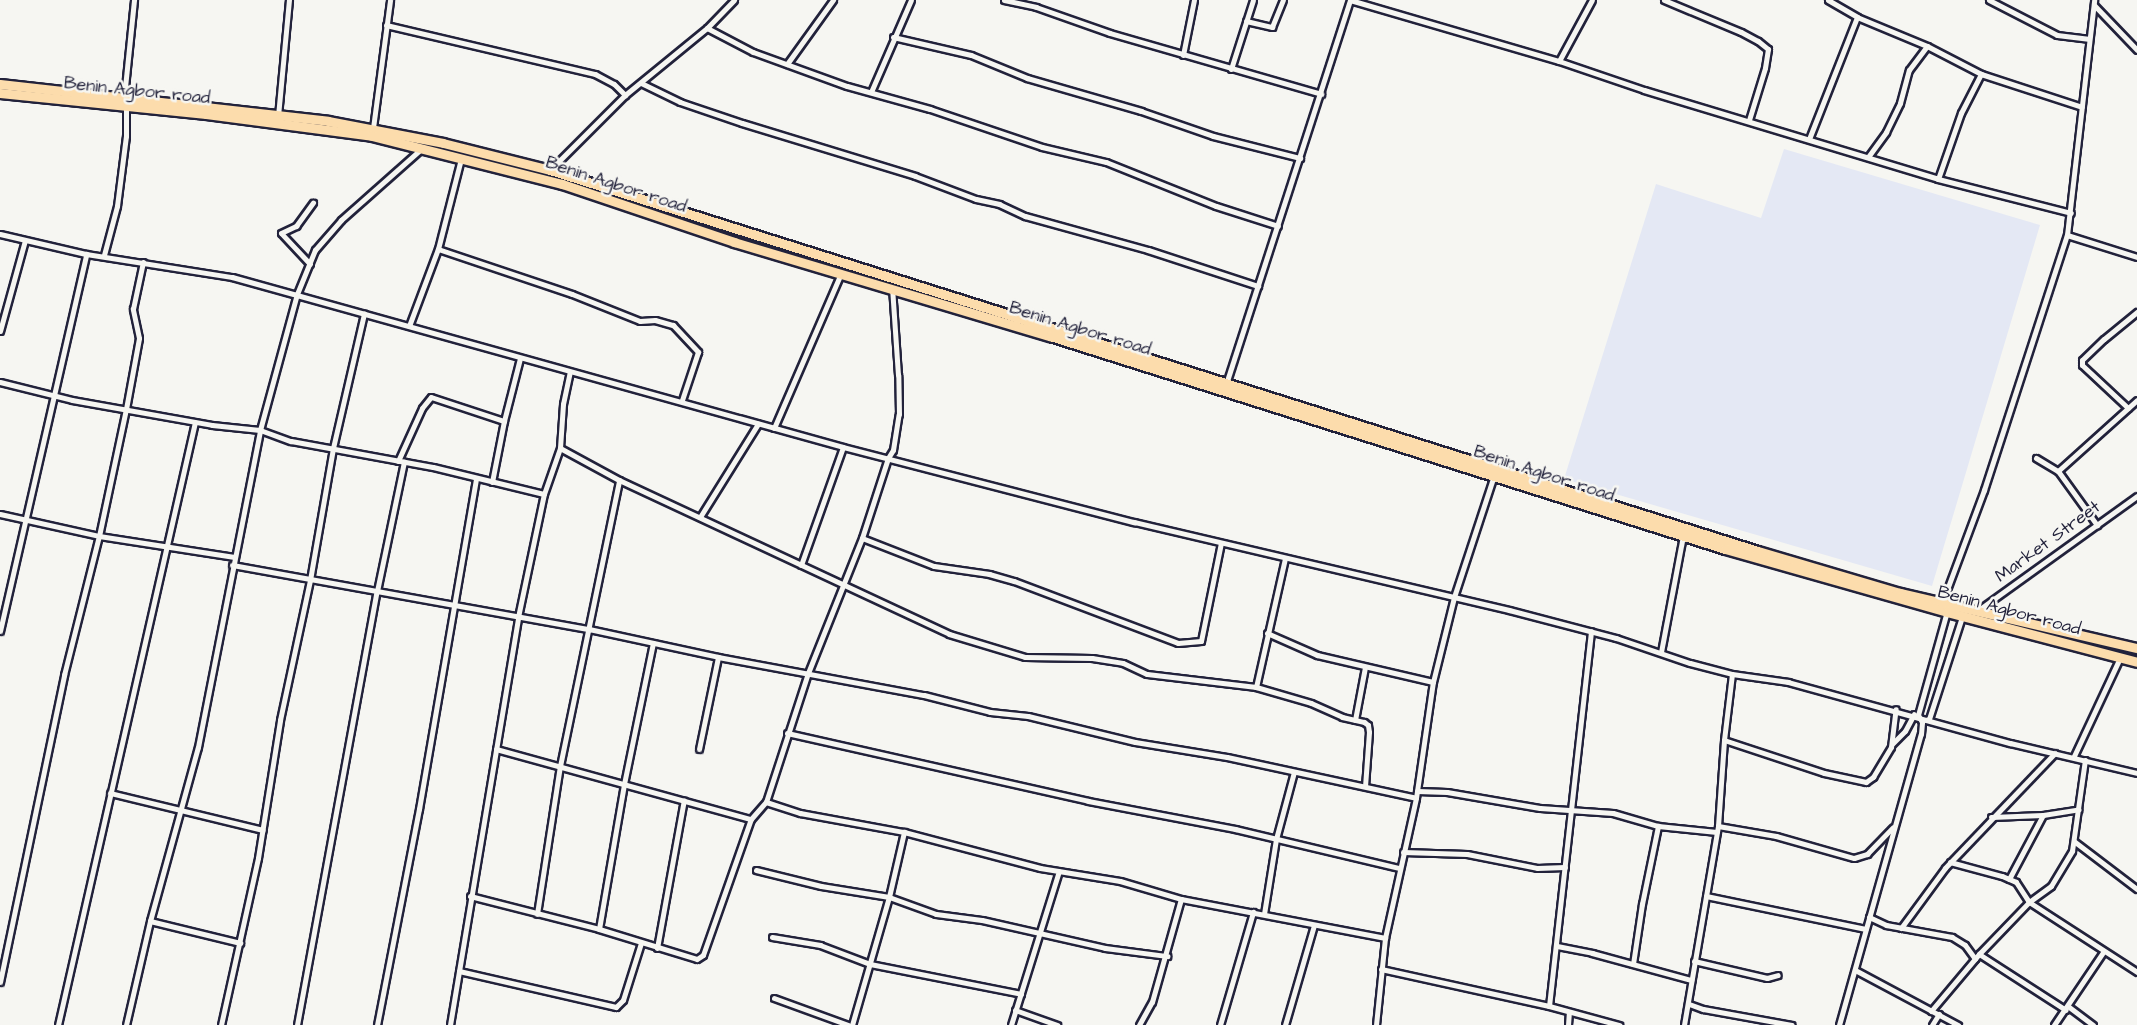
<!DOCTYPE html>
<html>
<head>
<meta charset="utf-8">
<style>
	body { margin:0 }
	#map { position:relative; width:2137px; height:1025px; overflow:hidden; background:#f6f6f2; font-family:"Architects Daughter",sans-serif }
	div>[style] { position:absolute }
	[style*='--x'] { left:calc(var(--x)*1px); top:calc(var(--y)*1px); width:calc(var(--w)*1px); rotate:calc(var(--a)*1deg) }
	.built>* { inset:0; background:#e4e8f4 }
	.roads { filter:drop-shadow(2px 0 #22223b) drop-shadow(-2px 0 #22223b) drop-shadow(0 2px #22223b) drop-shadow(0 -2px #22223b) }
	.street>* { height:5px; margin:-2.5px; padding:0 2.5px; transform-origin:2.5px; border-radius:2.5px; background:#f6f6f2 }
	.highway>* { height:9px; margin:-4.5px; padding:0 4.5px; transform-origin:4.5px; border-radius:4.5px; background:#fcdcac }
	span { translate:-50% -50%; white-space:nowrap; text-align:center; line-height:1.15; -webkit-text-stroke:5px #f6f6f2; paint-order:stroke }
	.street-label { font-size:18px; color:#22223b }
</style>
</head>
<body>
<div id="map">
	<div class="built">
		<i style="clip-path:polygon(1784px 149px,2040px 225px,1932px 586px,1564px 479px,1656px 184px,1761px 218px)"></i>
	</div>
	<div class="roads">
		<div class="street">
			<i style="--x:1004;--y:0;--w:33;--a:12"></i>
			<i style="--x:1036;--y:7;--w:78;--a:19.4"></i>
			<i style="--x:1110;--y:33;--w:220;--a:16.1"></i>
			<i style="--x:1350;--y:0;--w:218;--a:16.3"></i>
			<i style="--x:1559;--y:61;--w:90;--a:18.8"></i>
			<i style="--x:1644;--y:90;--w:307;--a:16.8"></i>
			<i style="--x:1938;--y:179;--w:137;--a:14.3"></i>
			<i style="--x:1664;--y:0;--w:83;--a:22.6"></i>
			<i style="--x:1741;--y:32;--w:19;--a:28"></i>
			<i style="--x:1758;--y:41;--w:13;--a:39"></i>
			<i style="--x:1768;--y:49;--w:19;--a:99"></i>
			<i style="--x:1765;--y:68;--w:54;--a:107.1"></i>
			<i style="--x:1828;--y:0;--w:34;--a:30"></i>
			<i style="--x:1857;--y:17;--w:76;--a:22.5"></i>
			<i style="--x:1927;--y:46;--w:61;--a:27.4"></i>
			<i style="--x:1981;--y:74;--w:106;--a:18.1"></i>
			<i style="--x:1989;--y:0;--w:76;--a:27.2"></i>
			<i style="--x:2057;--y:35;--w:31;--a:7"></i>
			<i style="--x:2094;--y:5;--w:62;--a:46.3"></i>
			<i style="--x:1246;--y:21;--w:27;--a:13"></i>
			<i style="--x:1272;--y:27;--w:29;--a:-68"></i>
			<i style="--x:386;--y:25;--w:215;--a:13.2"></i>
			<i style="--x:595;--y:74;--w:21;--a:28"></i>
			<i style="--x:614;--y:84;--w:16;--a:45"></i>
			<i style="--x:707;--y:28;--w:52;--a:27.6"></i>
			<i style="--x:753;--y:52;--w:100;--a:19.9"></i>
			<i style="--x:847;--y:86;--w:86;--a:15.5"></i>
			<i style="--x:930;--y:109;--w:118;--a:18.7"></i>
			<i style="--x:1042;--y:147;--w:66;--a:13.2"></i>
			<i style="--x:1106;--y:162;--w:118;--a:21.8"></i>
			<i style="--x:1216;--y:206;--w:65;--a:17.9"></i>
			<i style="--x:893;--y:37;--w:80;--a:13"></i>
			<i style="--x:971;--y:55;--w:61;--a:22.3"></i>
			<i style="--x:1027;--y:78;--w:119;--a:16.1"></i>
			<i style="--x:1141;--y:111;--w:76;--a:19.1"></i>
			<i style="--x:1213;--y:136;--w:90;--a:14.2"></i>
			<i style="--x:1183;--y:55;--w:56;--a:-78.7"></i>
			<i style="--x:1559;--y:61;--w:69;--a:-61.6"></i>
			<i style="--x:787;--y:64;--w:79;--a:-54.3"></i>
			<i style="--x:1231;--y:69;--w:72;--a:-72.3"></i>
			<i style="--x:641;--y:83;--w:43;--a:26"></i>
			<i style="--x:680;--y:102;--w:65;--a:18.7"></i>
			<i style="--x:742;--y:123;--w:181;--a:17"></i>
			<i style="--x:915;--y:176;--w:65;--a:20.7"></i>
			<i style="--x:976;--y:199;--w:24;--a:12"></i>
			<i style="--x:999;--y:204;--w:29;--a:25"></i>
			<i style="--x:1025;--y:216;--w:128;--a:15.5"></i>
			<i style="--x:1148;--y:250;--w:116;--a:18.1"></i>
			<i style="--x:871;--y:92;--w:100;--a:-66.5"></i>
			<i style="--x:124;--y:97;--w:98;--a:-84.1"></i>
			<i style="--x:278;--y:116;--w:117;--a:-84.6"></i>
			<i style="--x:373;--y:128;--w:129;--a:-82.4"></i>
			<i style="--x:1809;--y:139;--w:131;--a:-68.5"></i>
			<i style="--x:1868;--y:157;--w:31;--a:-54"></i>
			<i style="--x:1886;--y:132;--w:32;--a:-64"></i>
			<i style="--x:1900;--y:103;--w:34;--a:-75"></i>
			<i style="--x:1909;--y:70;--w:30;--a:-53"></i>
			<i style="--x:550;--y:170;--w:106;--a:-45"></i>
			<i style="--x:625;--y:95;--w:106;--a:-39.3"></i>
			<i style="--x:707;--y:28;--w:39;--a:-46"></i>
			<i style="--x:1938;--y:179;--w:70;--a:-70.8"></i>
			<i style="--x:1961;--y:113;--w:44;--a:-62.9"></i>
			<i style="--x:0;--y:234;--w:88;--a:13.1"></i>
			<i style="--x:86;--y:254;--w:148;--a:9"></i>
			<i style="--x:232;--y:277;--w:634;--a:15.55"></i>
			<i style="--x:843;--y:447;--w:301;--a:14.5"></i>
			<i style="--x:1134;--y:522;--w:385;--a:13.2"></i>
			<i style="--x:1509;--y:610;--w:111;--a:14.7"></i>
			<i style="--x:1616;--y:638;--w:78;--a:18.7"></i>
			<i style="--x:1690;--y:663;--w:43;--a:14.7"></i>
			<i style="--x:1732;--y:674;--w:57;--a:8.1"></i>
			<i style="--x:1788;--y:682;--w:230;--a:15.4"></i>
			<i style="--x:2010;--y:743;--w:130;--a:13.3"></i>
			<i style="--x:2067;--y:235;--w:73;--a:17.4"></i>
			<i style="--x:438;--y:249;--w:141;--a:18.6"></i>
			<i style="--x:572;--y:294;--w:73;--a:21.7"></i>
			<i style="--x:640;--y:321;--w:15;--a:-4"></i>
			<i style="--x:655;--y:320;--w:19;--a:16"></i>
			<i style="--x:673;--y:325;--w:37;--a:47"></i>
			<i style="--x:698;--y:352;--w:51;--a:108.4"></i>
			<i style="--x:104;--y:255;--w:51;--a:-75.1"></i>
			<i style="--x:117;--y:206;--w:71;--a:-82.7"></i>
			<i style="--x:126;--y:136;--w:30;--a:-90"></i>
			<i style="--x:310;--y:264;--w:42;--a:-133.1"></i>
			<i style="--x:281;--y:233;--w:17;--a:-25"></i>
			<i style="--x:296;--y:226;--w:29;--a:-54"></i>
			<i style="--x:409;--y:326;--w:82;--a:-69.4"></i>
			<i style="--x:438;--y:249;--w:93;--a:-75.7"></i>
			<i style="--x:0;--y:331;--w:94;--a:-74.6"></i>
			<i style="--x:0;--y:382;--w:74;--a:14"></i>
			<i style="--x:72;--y:400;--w:142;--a:10.1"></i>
			<i style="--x:212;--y:425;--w:48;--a:5.9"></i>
			<i style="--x:260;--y:430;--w:33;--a:20"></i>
			<i style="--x:291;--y:441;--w:144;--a:10.4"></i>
			<i style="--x:433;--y:467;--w:114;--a:13.7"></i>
			<i style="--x:1226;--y:384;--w:404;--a:-72.1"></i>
			<i style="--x:2128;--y:408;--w:63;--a:-136.9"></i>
			<i style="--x:2082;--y:365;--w:5;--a:-90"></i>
			<i style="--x:2082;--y:360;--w:30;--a:-44"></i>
			<i style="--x:2104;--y:339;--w:43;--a:-39.3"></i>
			<i style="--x:774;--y:428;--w:169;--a:-66.6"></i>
			<i style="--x:560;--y:448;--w:67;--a:28.5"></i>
			<i style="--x:619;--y:480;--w:364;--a:25"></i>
			<i style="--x:949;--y:634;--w:79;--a:16.8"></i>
			<i style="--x:1025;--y:657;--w:67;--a:0.9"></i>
			<i style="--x:1092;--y:658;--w:31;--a:9"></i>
			<i style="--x:1123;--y:663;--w:26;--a:25"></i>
			<i style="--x:1147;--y:674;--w:110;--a:6.8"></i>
			<i style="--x:1256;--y:687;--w:57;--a:16.2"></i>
			<i style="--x:1311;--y:703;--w:34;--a:24"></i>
			<i style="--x:1342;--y:717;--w:23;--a:13"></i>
			<i style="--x:1364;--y:722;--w:5;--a:37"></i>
			<i style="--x:1368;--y:725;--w:7;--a:82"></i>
			<i style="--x:1369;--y:732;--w:54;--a:94.2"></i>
			<i style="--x:2036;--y:458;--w:26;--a:31"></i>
			<i style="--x:2058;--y:471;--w:67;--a:54.2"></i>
			<i style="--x:398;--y:461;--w:58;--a:-65.6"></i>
			<i style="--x:422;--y:408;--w:14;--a:-51"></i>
			<i style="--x:431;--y:397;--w:77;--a:18.2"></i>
			<i style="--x:2058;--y:471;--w:106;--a:-41.9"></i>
			<i style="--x:492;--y:482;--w:62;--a:-78.9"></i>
			<i style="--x:504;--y:421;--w:65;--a:-75.7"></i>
			<i style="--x:0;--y:514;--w:101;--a:12.5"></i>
			<i style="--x:99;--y:536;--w:137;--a:8.8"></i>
			<i style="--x:700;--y:517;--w:110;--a:-58.1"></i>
			<i style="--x:862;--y:538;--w:77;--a:21.3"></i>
			<i style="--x:934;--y:566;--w:56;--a:8.3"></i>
			<i style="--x:989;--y:574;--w:26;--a:16"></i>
			<i style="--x:1014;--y:581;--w:175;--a:20.7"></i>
			<i style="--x:1178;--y:643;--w:23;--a:-5"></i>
			<i style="--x:1201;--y:641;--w:100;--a:-78.5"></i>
			<i style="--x:232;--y:565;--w:363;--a:10.2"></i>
			<i style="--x:589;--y:629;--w:132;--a:12.2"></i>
			<i style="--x:718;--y:657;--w:209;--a:10.5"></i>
			<i style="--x:924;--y:695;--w:68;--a:14.4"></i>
			<i style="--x:990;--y:712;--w:38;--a:6"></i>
			<i style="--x:1028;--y:716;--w:110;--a:13.7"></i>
			<i style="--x:1135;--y:742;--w:93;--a:9.3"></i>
			<i style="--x:1227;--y:757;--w:193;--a:12.2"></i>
			<i style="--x:801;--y:565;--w:125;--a:-70.4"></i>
			<i style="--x:1942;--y:603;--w:121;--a:-69.6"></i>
			<i style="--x:1984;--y:490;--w:268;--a:-72"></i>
			<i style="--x:2067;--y:235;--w:237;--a:-83.4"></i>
			<i style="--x:1977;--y:611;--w:197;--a:-35.7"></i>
			<i style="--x:0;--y:631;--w:387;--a:-77.1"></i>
			<i style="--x:1267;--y:633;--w:55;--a:23.7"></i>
			<i style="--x:1317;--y:655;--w:119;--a:13.1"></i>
			<i style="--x:1661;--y:652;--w:118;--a:-79.3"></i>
			<i style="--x:1256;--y:687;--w:132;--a:-77.3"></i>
			<i style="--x:1355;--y:720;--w:54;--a:-79.3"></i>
			<i style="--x:1926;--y:720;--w:3;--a:-18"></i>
			<i style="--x:1929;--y:719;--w:110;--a:-72.1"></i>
			<i style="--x:787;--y:733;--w:309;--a:12.7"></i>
			<i style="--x:1088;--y:801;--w:150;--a:10.8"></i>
			<i style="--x:1235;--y:829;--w:169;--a:13.4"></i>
			<i style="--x:1724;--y:740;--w:105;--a:18.3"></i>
			<i style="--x:1824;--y:773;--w:43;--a:12.1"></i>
			<i style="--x:1866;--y:782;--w:9;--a:-36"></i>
			<i style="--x:1873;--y:777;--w:35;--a:-59"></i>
			<i style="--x:1891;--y:747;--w:38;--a:-83"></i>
			<i style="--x:1892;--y:744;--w:18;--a:-45"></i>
			<i style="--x:1905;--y:731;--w:19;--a:-62"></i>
			<i style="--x:496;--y:749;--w:264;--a:15.4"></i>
			<i style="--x:699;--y:749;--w:94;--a:-78.3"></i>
			<i style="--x:2074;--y:756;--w:108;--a:-64.9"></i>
			<i style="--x:1417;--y:791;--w:30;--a:2"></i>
			<i style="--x:1447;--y:792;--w:94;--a:9.8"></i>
			<i style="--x:1540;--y:808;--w:73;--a:3.9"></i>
			<i style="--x:1613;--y:813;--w:47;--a:16.1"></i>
			<i style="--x:1658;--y:826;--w:59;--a:5.8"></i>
			<i style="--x:110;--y:793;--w:157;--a:13.6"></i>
			<i style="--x:766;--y:802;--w:36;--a:18"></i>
			<i style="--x:800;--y:813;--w:106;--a:10.4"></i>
			<i style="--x:904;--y:832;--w:141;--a:14.8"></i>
			<i style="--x:1040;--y:868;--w:81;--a:9.2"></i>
			<i style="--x:1120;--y:881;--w:64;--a:16.4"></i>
			<i style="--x:1181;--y:899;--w:208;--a:10.8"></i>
			<i style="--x:1991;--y:817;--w:52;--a:-2.2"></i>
			<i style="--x:2043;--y:815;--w:36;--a:-9"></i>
			<i style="--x:1718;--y:826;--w:59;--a:9.8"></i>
			<i style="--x:1776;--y:836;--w:81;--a:15.8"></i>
			<i style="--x:1854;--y:858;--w:14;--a:-17"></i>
			<i style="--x:1867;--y:854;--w:37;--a:-46"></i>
			<i style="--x:2075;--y:842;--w:78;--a:37.2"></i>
			<i style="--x:1403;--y:852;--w:64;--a:1.8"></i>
			<i style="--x:1467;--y:854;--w:71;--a:11.3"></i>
			<i style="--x:1537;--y:868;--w:28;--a:-2"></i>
			<i style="--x:1950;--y:862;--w:54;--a:15.1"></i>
			<i style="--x:2002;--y:876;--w:15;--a:23"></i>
			<i style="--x:2016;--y:882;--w:24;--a:57"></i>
			<i style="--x:2029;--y:902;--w:129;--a:32.9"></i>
			<i style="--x:756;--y:870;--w:67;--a:13.8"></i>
			<i style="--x:821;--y:886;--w:69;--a:9.2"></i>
			<i style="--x:889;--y:897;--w:50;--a:19.9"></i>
			<i style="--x:936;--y:914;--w:46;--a:7.4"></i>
			<i style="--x:982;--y:920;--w:126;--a:12.8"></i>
			<i style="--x:1105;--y:948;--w:63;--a:7.4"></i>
			<i style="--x:2009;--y:879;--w:72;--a:-62"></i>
			<i style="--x:470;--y:896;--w:133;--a:14.3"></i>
			<i style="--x:599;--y:929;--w:102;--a:17"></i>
			<i style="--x:697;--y:959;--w:7;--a:-34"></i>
			<i style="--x:703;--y:955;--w:144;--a:-70.6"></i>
			<i style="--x:751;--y:819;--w:23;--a:-49"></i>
			<i style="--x:766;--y:802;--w:136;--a:-72"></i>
			<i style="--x:808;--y:673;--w:145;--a:-68.2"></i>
			<i style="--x:862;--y:538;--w:84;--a:-72"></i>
			<i style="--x:888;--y:458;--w:9;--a:-58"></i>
			<i style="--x:893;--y:450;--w:36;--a:-81"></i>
			<i style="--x:899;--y:414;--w:39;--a:-91"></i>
			<i style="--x:898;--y:375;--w:87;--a:-93.9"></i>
			<i style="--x:1706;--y:896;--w:163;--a:11.7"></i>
			<i style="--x:537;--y:914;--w:150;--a:-81.2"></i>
			<i style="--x:560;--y:766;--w:292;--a:-78.3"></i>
			<i style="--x:1264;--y:914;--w:76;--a:-80.9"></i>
			<i style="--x:1276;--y:839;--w:69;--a:-75"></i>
			<i style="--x:1869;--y:917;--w:19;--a:25"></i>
			<i style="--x:1886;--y:925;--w:67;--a:10.3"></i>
			<i style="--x:1952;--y:937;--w:15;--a:32"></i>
			<i style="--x:1965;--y:945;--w:17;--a:54"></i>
			<i style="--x:150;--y:921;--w:93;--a:13.7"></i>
			<i style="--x:1901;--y:928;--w:74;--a:-53.7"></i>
			<i style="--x:1945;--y:868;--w:159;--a:-46.3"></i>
			<i style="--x:599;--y:929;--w:147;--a:-80.2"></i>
			<i style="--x:624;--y:784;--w:144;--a:-78.4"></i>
			<i style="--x:772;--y:937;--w:49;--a:9.5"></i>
			<i style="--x:820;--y:945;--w:53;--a:20.8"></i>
			<i style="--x:870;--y:964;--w:154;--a:11.2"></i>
			<i style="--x:1557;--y:946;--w:36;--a:11"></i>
			<i style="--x:1592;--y:953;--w:103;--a:15.3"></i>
			<i style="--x:657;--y:948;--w:150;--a:-79.7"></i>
			<i style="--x:1979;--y:954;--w:103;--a:32.8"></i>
			<i style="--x:1694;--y:961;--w:75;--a:13.1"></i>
			<i style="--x:1767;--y:978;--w:11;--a:-15"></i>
			<i style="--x:1633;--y:964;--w:61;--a:-81.5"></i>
			<i style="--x:1642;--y:904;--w:80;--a:-78.4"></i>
			<i style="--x:1381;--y:969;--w:172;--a:12.4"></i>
			<i style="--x:1549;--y:1006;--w:73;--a:15.2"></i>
			<i style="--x:1855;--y:970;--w:117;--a:28.1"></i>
			<i style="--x:459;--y:971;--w:161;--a:12.9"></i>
			<i style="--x:616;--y:1007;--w:10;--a:-45"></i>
			<i style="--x:623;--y:1000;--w:60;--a:-72.5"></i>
			<i style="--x:0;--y:982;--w:314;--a:-78.2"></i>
			<i style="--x:64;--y:675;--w:143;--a:-75.9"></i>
			<i style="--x:99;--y:536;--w:130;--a:-78"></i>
			<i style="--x:126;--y:409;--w:72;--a:-79.6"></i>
			<i style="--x:139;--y:338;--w:30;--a:-102"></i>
			<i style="--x:133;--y:309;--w:48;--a:-78"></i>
			<i style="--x:774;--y:998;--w:79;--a:20"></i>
			<i style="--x:1689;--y:1004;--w:15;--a:20"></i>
			<i style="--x:1703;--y:1009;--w:90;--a:10.2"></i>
			<i style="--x:1549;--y:1006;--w:377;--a:-83.6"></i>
			<i style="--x:2069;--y:1007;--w:30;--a:37"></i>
			<i style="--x:1015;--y:1010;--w:45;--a:19.7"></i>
			<i style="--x:1931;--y:1011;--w:75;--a:-49.9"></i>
			<i style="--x:1979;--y:954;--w:72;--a:-46.1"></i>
			<i style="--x:2029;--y:902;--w:27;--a:-36"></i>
			<i style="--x:2051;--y:886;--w:41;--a:-59"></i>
			<i style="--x:2072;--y:851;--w:92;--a:-81.9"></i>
			<i style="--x:58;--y:1025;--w:618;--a:-77.2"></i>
			<i style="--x:126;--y:1025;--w:107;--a:-77"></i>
			<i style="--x:150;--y:921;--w:180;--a:-74.6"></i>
			<i style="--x:198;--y:747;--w:323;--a:-78.9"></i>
			<i style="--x:260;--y:430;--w:141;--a:-74.8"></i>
			<i style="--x:297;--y:294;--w:48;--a:-67.8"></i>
			<i style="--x:315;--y:250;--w:40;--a:-49"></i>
			<i style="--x:341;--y:220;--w:107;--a:-41.6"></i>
			<i style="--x:221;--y:1025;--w:171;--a:-77.5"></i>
			<i style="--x:258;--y:858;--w:140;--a:-80.9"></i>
			<i style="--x:280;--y:720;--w:143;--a:-77.9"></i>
			<i style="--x:310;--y:580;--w:134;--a:-80.1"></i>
			<i style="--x:333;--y:448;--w:138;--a:-77"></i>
			<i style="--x:297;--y:1025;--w:441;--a:-79.6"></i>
			<i style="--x:377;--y:591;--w:132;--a:-78.2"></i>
			<i style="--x:377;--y:1025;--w:220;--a:-79"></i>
			<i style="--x:419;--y:809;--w:335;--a:-80.2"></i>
			<i style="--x:450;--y:1025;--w:414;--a:-80.5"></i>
			<i style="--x:518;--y:617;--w:126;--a:-78.1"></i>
			<i style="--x:544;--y:494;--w:49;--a:-70.8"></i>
			<i style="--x:560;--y:448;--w:44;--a:-86.1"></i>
			<i style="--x:563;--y:404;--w:33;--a:-78"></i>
			<i style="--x:852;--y:1025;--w:133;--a:-73.9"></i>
			<i style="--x:889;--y:897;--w:67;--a:-77"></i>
			<i style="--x:1011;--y:1025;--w:161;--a:-72.7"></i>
			<i style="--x:1139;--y:1025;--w:26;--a:-61"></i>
			<i style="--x:1152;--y:1002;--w:107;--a:-74.3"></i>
			<i style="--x:1220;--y:1025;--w:118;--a:-73.7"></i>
			<i style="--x:1285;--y:1025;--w:104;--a:-73.8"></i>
			<i style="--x:1376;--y:1025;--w:87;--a:-84.1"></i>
			<i style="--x:1385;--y:938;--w:143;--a:-77.5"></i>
			<i style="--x:1416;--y:798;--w:117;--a:-81.7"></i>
			<i style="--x:1433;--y:682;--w:88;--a:-76.1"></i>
			<i style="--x:1454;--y:597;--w:128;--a:-71.8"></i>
			<i style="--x:1568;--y:1025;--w:13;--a:-86"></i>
			<i style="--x:1684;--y:1025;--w:202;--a:-80.3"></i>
			<i style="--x:1718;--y:826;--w:86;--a:-86"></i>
			<i style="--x:1724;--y:740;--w:66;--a:-83.1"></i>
			<i style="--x:1839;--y:1025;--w:302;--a:-74.3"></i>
			<i style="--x:1921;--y:734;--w:12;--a:-85"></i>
			<i style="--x:1922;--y:722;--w:8;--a:-120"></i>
			<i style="--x:1918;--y:715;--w:108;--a:-74.4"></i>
			<i style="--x:1932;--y:1025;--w:13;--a:-58"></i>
			<i style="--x:2054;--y:1025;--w:89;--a:-56"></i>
		</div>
		<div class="highway">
			<i style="--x:0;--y:84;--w:330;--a:6.4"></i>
			<i style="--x:328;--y:121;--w:117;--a:10.8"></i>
			<i style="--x:443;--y:143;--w:110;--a:14.2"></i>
			<i style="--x:550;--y:170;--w:1267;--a:17.51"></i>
			<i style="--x:1758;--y:551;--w:148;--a:16.5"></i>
			<i style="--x:1900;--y:593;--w:243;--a:13.1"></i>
			<i style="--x:0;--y:93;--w:207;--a:5.8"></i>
			<i style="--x:206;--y:114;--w:167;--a:7.5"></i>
			<i style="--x:372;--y:136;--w:196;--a:14.2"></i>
			<i style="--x:562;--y:184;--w:182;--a:18.6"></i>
			<i style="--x:734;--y:242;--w:330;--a:16.6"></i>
			<i style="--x:1050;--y:336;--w:708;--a:17.51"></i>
			<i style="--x:1725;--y:549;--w:231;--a:15.8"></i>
			<i style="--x:1947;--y:612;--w:196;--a:14.7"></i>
		</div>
	</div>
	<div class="street-label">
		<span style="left:137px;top:91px;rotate:6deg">Benin Agbor road</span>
		<span style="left:616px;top:185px;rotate:18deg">Benin Agbor road</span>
		<span style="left:1080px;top:329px;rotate:17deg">Benin Agbor road</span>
		<span style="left:1544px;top:474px;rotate:18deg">Benin Agbor road</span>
		<span style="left:2048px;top:542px;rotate:-36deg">Market Street</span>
		<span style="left:2009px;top:611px;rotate:15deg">Benin Agbor road</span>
	</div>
</div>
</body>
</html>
